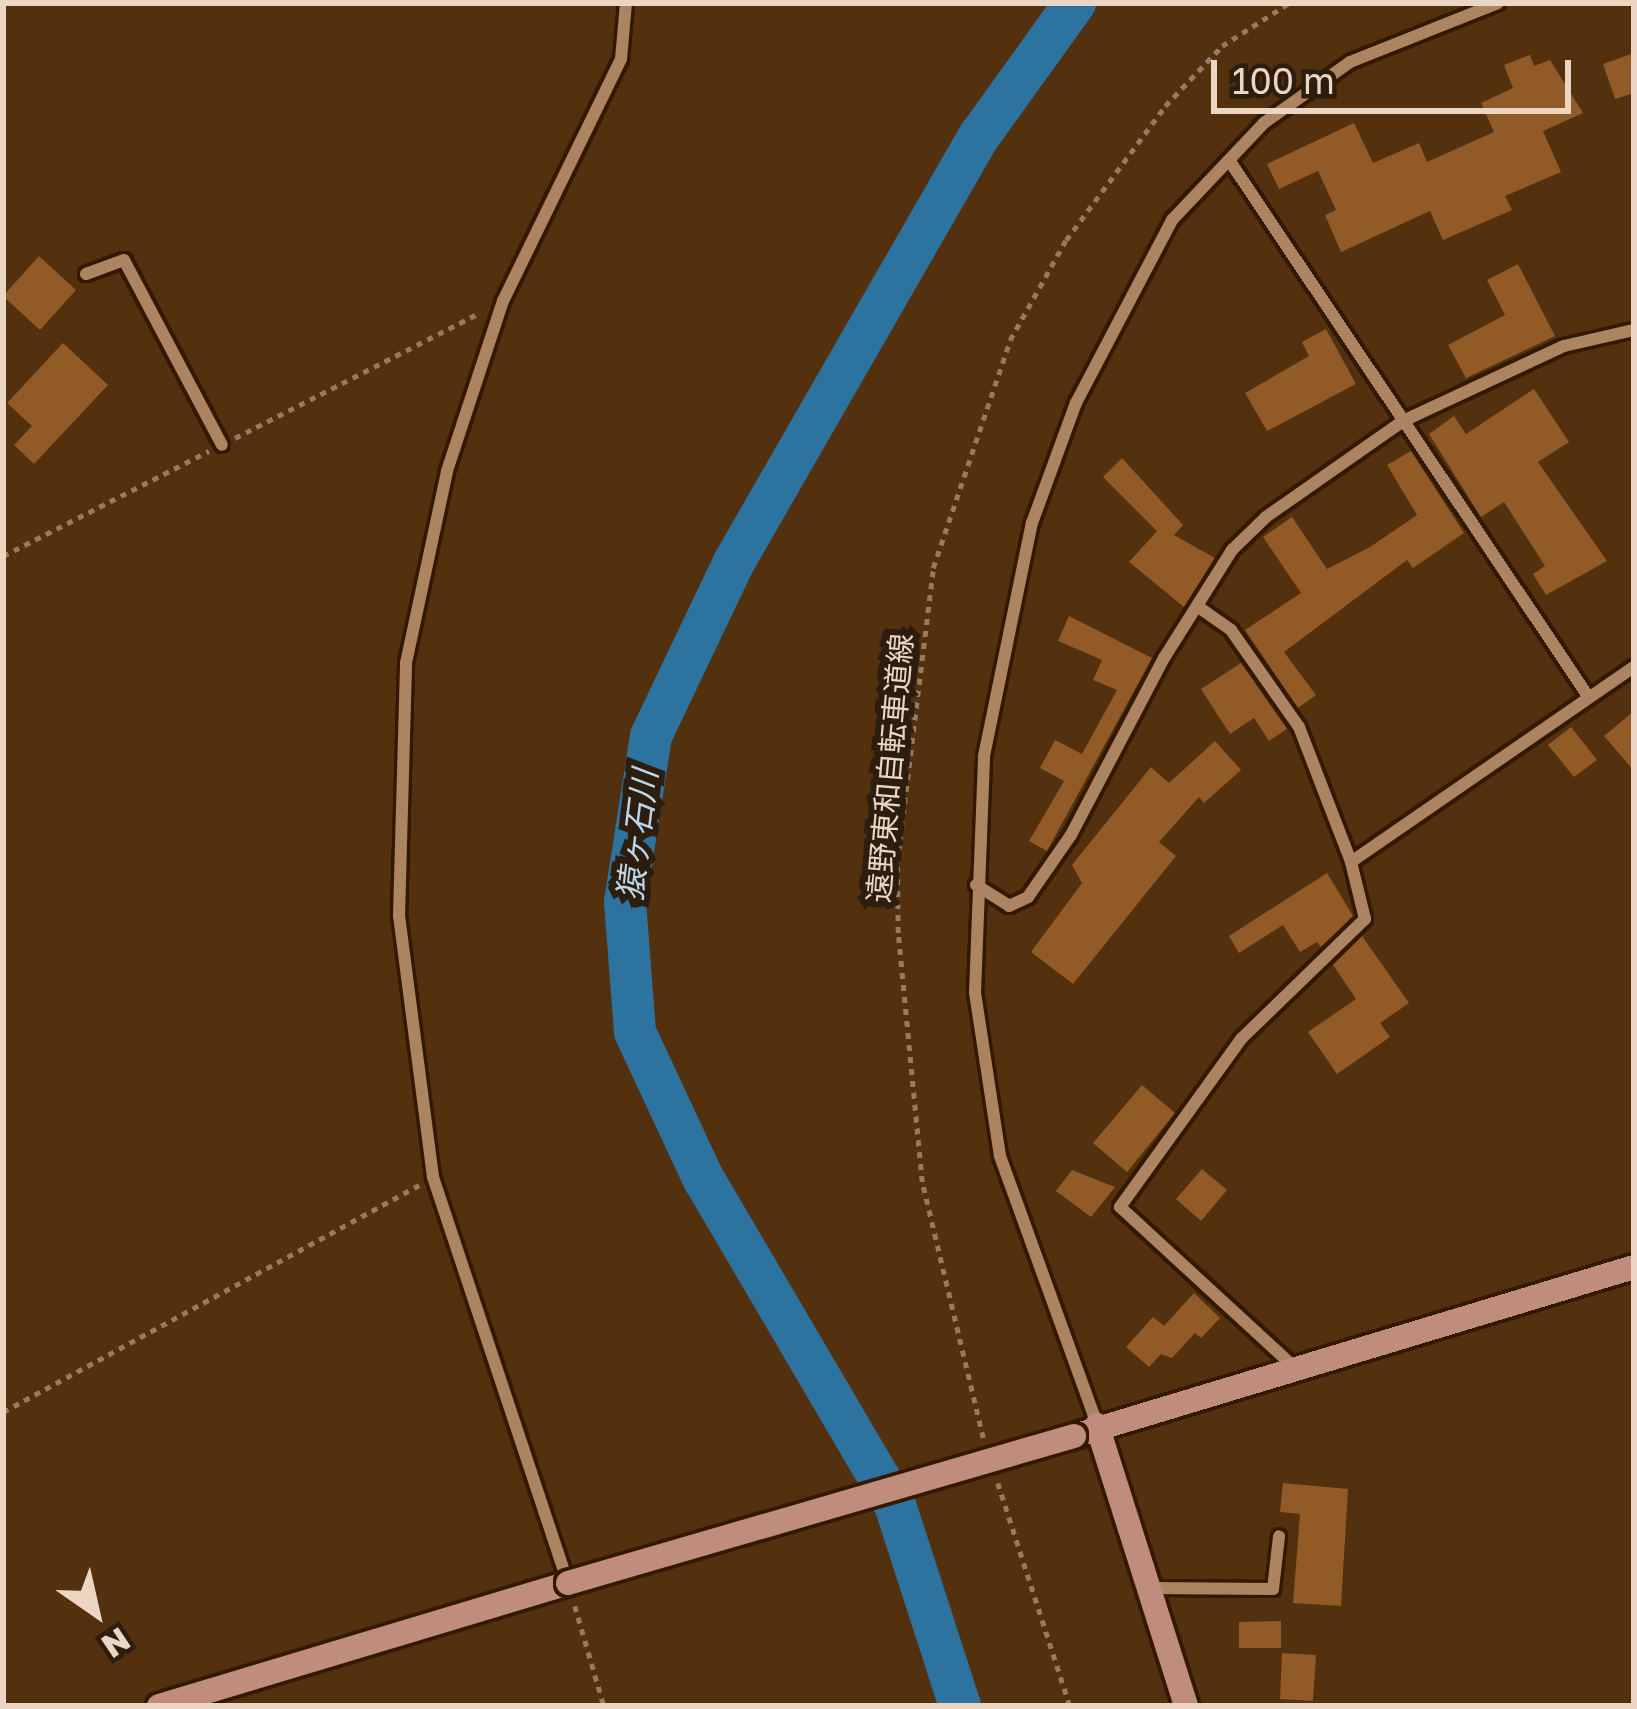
<!DOCTYPE html>
<html>
<head>
<meta charset="utf-8">
<style>
	body { margin:0 }
	#map { position:relative; width:1637px; height:1709px; overflow:hidden; background:#53300e; font-family:"Golos Text","Noto Sans JP",sans-serif }
	div>[style] { position:absolute }
	[style*='--x'] { left:calc(var(--x)*1px); top:calc(var(--y)*1px); width:calc(var(--w)*1px); rotate:calc(var(--a)*1deg) }
	.river>* { height:42px; margin:-21px; padding:0 21px; transform-origin:21px; border-radius:21px; background:#2d73a0 }
	.building>* { inset:0; background:#915a26 }
	.path>* { height:4.5px; margin-top:-2.25px; transform-origin:0; background:repeating-linear-gradient(90deg,#977a5f 0 6px,transparent 0 12px) }
	.roads { filter:drop-shadow(3px 0 #331901) drop-shadow(-3px 0 #331901) drop-shadow(0 3px #331901) drop-shadow(0 -3px #331901) }
	.street>* { height:12px; margin:-6px; padding:0 6px; transform-origin:6px; border-radius:6px; background:#ad8462 }
	.secondary>* { height:24px; margin:-12px; padding:0 12px; transform-origin:12px; border-radius:12px; background:#c08c7b }
	.bridges { filter:drop-shadow(3px 0 #331901) drop-shadow(-3px 0 #331901) drop-shadow(0 3px #331901) drop-shadow(0 -3px #331901) }
	.secondary-bridge>* { height:24px; margin:-12px; padding:0 12px; transform-origin:12px; border-radius:12px; background:#c08c7b }
	span { translate:-50% -50%; white-space:nowrap; text-align:center; line-height:1.15; -webkit-text-stroke:12px #2d1d0f; paint-order:stroke }
	.street-label { font-size:30px; color:#ebd5c3 }
	.water-label { font-size:33px; color:#bdd7ea; font-style:italic }
	.frame { position:absolute; inset:0; border:6px solid #ebd5c3; pointer-events:none }
	.north { position:absolute; left:36px; top:1553px; width:120px; height:120px; -webkit-text-stroke:9px #2d1d0f; paint-order:stroke; rotate:146deg; font-size:33px; font-weight:700; line-height:48px; text-align:center; color:#ebd5c3 }
	.north::after { content:''; display:block; margin:auto; width:42px; height:54px; background:#ebd5c3; clip-path:polygon(50% 0,100% 100%,50% 72%,0 100%) }
	.scale { position:absolute; left:1211px; top:60px; width:360px; height:54px; box-sizing:border-box; border:6px solid #ebd5c3; border-top:0; padding-left:15px; font-size:36px; line-height:42px; white-space:nowrap; color:#ebd5c3; -webkit-text-stroke:9px #2d1d0f; paint-order:stroke }
</style>
</head>
<body>
<div id="map">
	<div class="river">
		<i style="--x:960;--y:1706;--w:211;--a:-107.9"></i>
		<i style="--x:895;--y:1505;--w:377;--a:-120.4"></i>
		<i style="--x:704;--y:1180;--w:163;--a:-115"></i>
		<i style="--x:635;--y:1032;--w:130;--a:-94.4"></i>
		<i style="--x:625;--y:902;--w:168;--a:-81.1"></i>
		<i style="--x:651;--y:736;--w:193;--a:-64.5"></i>
		<i style="--x:734;--y:562;--w:493;--a:-60.1"></i>
		<i style="--x:980;--y:135;--w:163;--a:-54.3"></i>
	</div>
	<div class="building">
		<i style="clip-path:polygon(1634px 53px,1634px 93px,1615px 99px,1603px 64px)"></i>
		<i style="clip-path:polygon(1530px 55px,1534px 66px,1550px 60px,1583px 113px,1543px 131px,1561px 172px,1505px 196px,1512px 210px,1443px 240px,1430px 211px,1341px 252px,1325px 215px,1336px 210px,1318px 171px,1279px 189px,1267px 164px,1354px 123px,1373px 163px,1419px 143px,1427px 162px,1494px 132px,1481px 103px,1513px 88px,1504px 65px)"></i>
		<i style="clip-path:polygon(39px 256px,76px 290px,40px 330px,3px 296px)"></i>
		<i style="clip-path:polygon(1518px 264px,1555px 336px,1466px 378px,1448px 345px,1505px 315px,1487px 280px)"></i>
		<i style="clip-path:polygon(1326px 329px,1356px 384px,1267px 431px,1245px 393px,1309px 356px,1302px 342px)"></i>
		<i style="clip-path:polygon(63px 343px,108px 385px,34px 464px,14px 445px,32px 426px,7px 403px)"></i>
		<i style="clip-path:polygon(1534px 389px,1569px 442px,1538px 462px,1607px 561px,1546px 595px,1533px 574px,1545px 566px,1504px 502px,1481px 517px,1429px 434px,1454px 416px,1466px 434px)"></i>
		<i style="clip-path:polygon(1411px 451px,1464px 533px,1413px 568px,1407px 560px,1284px 652px,1316px 695px,1298px 708px,1245px 630px,1301px 593px,1263px 537px,1292px 517px,1327px 569px,1370px 547px,1417px 515px,1387px 465px)"></i>
		<i style="clip-path:polygon(1122px 458px,1183px 525px,1174px 535px,1215px 558px,1184px 607px,1129px 562px,1157px 531px,1103px 477px)"></i>
		<i style="clip-path:polygon(1069px 616px,1152px 658px,1047px 851px,1029px 841px,1064px 781px,1040px 768px,1055px 740px,1082px 754px,1117px 690px,1093px 680px,1102px 660px,1058px 641px)"></i>
		<i style="clip-path:polygon(1241px 663px,1287px 729px,1269px 741px,1254px 718px,1230px 734px,1201px 689px)"></i>
		<i style="clip-path:polygon(1634px 711px,1634px 771px,1604px 736px)"></i>
		<i style="clip-path:polygon(1571px 727px,1597px 760px,1574px 777px,1548px 745px)"></i>
		<i style="clip-path:polygon(1215px 741px,1241px 770px,1204px 803px,1199px 797px,1159px 842px,1176px 856px,1073px 984px,1031px 952px,1082px 883px,1072px 865px,1151px 767px,1169px 783px)"></i>
		<i style="clip-path:polygon(1327px 873px,1353px 916px,1321px 947px,1317px 942px,1300px 952px,1283px 925px,1239px 953px,1229px 936px)"></i>
		<i style="clip-path:polygon(1362px 936px,1409px 1003px,1380px 1023px,1390px 1037px,1337px 1074px,1308px 1032px,1356px 999px,1333px 965px)"></i>
		<i style="clip-path:polygon(1142px 1085px,1175px 1113px,1127px 1172px,1093px 1143px)"></i>
		<i style="clip-path:polygon(1202px 1169px,1227px 1190px,1201px 1221px,1176px 1199px)"></i>
		<i style="clip-path:polygon(1072px 1170px,1115px 1187px,1091px 1217px,1056px 1191px)"></i>
		<i style="clip-path:polygon(1194px 1293px,1220px 1318px,1201px 1338px,1195px 1333px,1172px 1358px,1161px 1354px,1149px 1367px,1126px 1347px,1153px 1317px,1164px 1326px)"></i>
		<i style="clip-path:polygon(1283px 1483px,1348px 1489px,1341px 1606px,1293px 1603px,1300px 1514px,1280px 1512px)"></i>
		<i style="clip-path:polygon(1281px 1621px,1281px 1648px,1239px 1648px,1239px 1622px)"></i>
		<i style="clip-path:polygon(1282px 1653px,1316px 1655px,1313px 1701px,1280px 1699px)"></i>
	</div>
	<div class="path">
		<i style="--x:235;--y:438;--w:276;--a:-27.1"></i>
		<i style="--x:3;--y:556;--w:231;--a:-27"></i>
		<i style="--x:3;--y:1412;--w:474;--a:-28.6"></i>
		<i style="--x:983;--y:1438;--w:263;--a:-103.4"></i>
		<i style="--x:922;--y:1182;--w:250;--a:-95.5"></i>
		<i style="--x:898;--y:933;--w:70;--a:-90.8"></i>
		<i style="--x:897;--y:863;--w:297;--a:-83"></i>
		<i style="--x:933;--y:568;--w:241;--a:-71.3"></i>
		<i style="--x:1010;--y:340;--w:115;--a:-60.8"></i>
		<i style="--x:1066;--y:240;--w:167;--a:-53.5"></i>
		<i style="--x:1165;--y:106;--w:83;--a:-46.5"></i>
		<i style="--x:1222;--y:46;--w:80;--a:-32.7"></i>
		<i style="--x:998;--y:1483;--w:234;--a:72.1"></i>
		<i style="--x:575;--y:1606;--w:104;--a:73.8"></i>
	</div>
	<div class="roads">
		<div class="street">
			<i style="--x:1229;--y:160;--w:645;--a:56.19"></i>
			<i style="--x:86;--y:274;--w:40;--a:-20.2"></i>
			<i style="--x:124;--y:260;--w:209;--a:62.1"></i>
			<i style="--x:1197;--y:606;--w:42;--a:35.2"></i>
			<i style="--x:1231;--y:630;--w:118;--a:55"></i>
			<i style="--x:1299;--y:727;--w:145;--a:68.9"></i>
			<i style="--x:976;--y:885;--w:39;--a:32"></i>
			<i style="--x:1009;--y:906;--w:21;--a:-25"></i>
			<i style="--x:1028;--y:897;--w:75;--a:-55.3"></i>
			<i style="--x:1071;--y:835;--w:200;--a:-62.3"></i>
			<i style="--x:1164;--y:658;--w:128;--a:-57.8"></i>
			<i style="--x:1232;--y:550;--w:47;--a:-44.1"></i>
			<i style="--x:1266;--y:517;--w:167;--a:-35"></i>
			<i style="--x:1403;--y:421;--w:178;--a:-25"></i>
			<i style="--x:1564;--y:346;--w:72;--a:-12.9"></i>
			<i style="--x:1293;--y:1366;--w:235;--a:-137.4"></i>
			<i style="--x:1120;--y:1207;--w:207;--a:-54.2"></i>
			<i style="--x:1241;--y:1039;--w:173;--a:-44.1"></i>
			<i style="--x:1365;--y:919;--w:59;--a:-103.8"></i>
			<i style="--x:1351;--y:862;--w:344;--a:-34.6"></i>
			<i style="--x:1097;--y:1424;--w:285;--a:-109.9"></i>
			<i style="--x:1000;--y:1156;--w:165;--a:-98.7"></i>
			<i style="--x:975;--y:993;--w:237;--a:-87.8"></i>
			<i style="--x:984;--y:756;--w:238;--a:-78.4"></i>
			<i style="--x:1032;--y:523;--w:128;--a:-69.9"></i>
			<i style="--x:1076;--y:403;--w:207;--a:-62.3"></i>
			<i style="--x:1172;--y:220;--w:134;--a:-46.5"></i>
			<i style="--x:1264;--y:123;--w:105;--a:-35.3"></i>
			<i style="--x:1350;--y:62;--w:159;--a:-21.7"></i>
			<i style="--x:568;--y:1583;--w:428;--a:-108.4"></i>
			<i style="--x:433;--y:1177;--w:263;--a:-97.4"></i>
			<i style="--x:399;--y:916;--w:253;--a:-88.4"></i>
			<i style="--x:406;--y:663;--w:196;--a:-77.9"></i>
			<i style="--x:447;--y:471;--w:179;--a:-71.8"></i>
			<i style="--x:503;--y:301;--w:269;--a:-64"></i>
			<i style="--x:621;--y:59;--w:56;--a:-84.9"></i>
			<i style="--x:1150;--y:1588;--w:123;--a:0.5"></i>
			<i style="--x:1273;--y:1589;--w:53;--a:-83.5"></i>
		</div>
		<div class="secondary">
			<i style="--x:1097;--y:1425;--w:295;--a:72.4"></i>
			<i style="--x:1074;--y:1436;--w:585;--a:-16.79"></i>
			<i style="--x:159;--y:1706;--w:427;--a:-16.7"></i>
		</div>
	</div>
	<div class="bridges">
		<div class="secondary-bridge">
			<i style="--x:568;--y:1583;--w:527;--a:-16.2"></i>
		</div>
	</div>
	<div class="street-label">
		<span style="left:890px;top:768px;rotate:-85deg">遠野東和自転車道線</span>
	</div>
	<div class="water-label">
		<span style="left:637px;top:835px;rotate:-83deg">猿ヶ石川</span>
	</div>
	<div class="frame"></div>
	<div class="north">N</div>
	<div class="scale">100 m</div>
</div>
</body>
</html>
